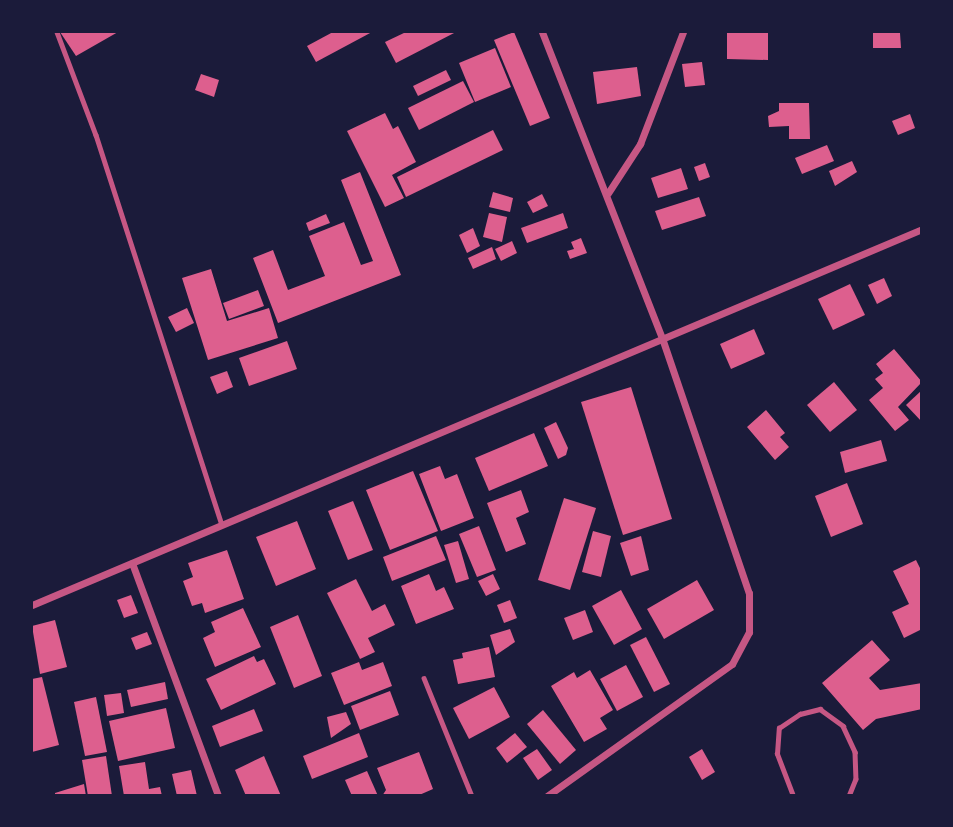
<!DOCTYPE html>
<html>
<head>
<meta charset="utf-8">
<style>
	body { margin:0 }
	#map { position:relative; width:953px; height:827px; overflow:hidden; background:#1b1b3a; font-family:Inter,sans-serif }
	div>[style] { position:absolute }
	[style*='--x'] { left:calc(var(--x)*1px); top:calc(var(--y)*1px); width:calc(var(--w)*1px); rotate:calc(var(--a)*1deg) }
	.building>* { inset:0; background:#dd5f8e }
	.service>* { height:4.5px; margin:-2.25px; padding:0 2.25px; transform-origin:2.25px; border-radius:2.25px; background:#c65784 }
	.minor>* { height:7px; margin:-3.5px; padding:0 3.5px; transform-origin:3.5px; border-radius:3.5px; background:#c65784 }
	span { translate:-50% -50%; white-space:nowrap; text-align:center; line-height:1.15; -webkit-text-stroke:6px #1b1b3a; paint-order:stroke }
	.frame { position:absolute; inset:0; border:33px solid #1b1b3a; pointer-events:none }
</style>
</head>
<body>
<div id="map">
	<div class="building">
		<i style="clip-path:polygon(60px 32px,118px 32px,76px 56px)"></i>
		<i style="clip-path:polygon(333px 32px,372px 32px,316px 62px,307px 46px)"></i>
		<i style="clip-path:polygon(406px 32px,456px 32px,396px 63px,385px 42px)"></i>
		<i style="clip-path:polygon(514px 32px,550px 118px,530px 126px,494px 40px)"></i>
		<i style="clip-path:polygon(727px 32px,768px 32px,768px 60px,727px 59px)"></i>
		<i style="clip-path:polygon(873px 32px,900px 33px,901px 48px,873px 48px)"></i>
		<i style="clip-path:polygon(495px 48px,511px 87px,475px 102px,459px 63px)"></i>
		<i style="clip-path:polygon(702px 62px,705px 85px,685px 87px,682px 64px)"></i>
		<i style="clip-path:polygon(637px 67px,641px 96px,597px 104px,593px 72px)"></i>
		<i style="clip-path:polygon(446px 70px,451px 80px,418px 96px,413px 86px)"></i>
		<i style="clip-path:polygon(201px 74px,219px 80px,214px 97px,195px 90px)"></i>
		<i style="clip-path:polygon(463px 81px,474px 102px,419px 130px,408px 108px)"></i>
		<i style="clip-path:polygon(779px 103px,809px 103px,810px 139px,789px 139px,789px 126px,769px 127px,768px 116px,779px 111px)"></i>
		<i style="clip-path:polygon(385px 113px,393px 129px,398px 126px,416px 162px,392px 175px,404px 198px,385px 207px,347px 131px)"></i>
		<i style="clip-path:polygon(910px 114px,915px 128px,898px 135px,892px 121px)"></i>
		<i style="clip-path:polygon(493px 130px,503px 150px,406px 197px,397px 177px)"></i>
		<i style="clip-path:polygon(827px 145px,834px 161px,802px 174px,795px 158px)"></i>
		<i style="clip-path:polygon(852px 161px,857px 172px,835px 186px,829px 171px)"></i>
		<i style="clip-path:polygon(705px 163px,710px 177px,699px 181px,694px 167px)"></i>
		<i style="clip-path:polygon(681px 168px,688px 189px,658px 198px,651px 178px)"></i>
		<i style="clip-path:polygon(360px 172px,401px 275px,278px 323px,253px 258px,273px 250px,288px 290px,325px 276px,309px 236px,344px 222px,361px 265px,373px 261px,341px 180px)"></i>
		<i style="clip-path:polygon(493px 192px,513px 198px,510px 212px,489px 207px)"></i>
		<i style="clip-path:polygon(542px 194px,548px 206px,533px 213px,527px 202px)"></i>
		<i style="clip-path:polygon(699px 197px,706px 216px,662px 230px,655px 211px)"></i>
		<i style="clip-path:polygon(489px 213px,507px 217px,502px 242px,483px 237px)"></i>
		<i style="clip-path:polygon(563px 213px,568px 228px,527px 243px,521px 228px)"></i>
		<i style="clip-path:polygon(326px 214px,330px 223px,309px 231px,306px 223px)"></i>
		<i style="clip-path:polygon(473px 228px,480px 246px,467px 253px,459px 235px)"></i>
		<i style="clip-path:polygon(581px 238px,587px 253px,570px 259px,567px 251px,574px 249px,571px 242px)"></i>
		<i style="clip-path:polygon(512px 241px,517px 253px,501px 261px,495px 249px)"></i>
		<i style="clip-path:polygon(492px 247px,496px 259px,473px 269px,468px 258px)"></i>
		<i style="clip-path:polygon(211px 269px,227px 321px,269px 308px,278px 338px,208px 360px,182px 278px)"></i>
		<i style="clip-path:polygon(884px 278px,892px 296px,877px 304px,868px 285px)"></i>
		<i style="clip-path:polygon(850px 284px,865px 315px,833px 330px,818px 299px)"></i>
		<i style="clip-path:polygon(258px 290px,264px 306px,229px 319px,223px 303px)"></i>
		<i style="clip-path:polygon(187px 308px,194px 323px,176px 332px,168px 317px)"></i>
		<i style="clip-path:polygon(754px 329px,765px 354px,731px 369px,720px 344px)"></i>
		<i style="clip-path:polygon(287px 341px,297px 369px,249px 386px,239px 358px)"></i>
		<i style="clip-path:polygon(894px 349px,922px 382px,898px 407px,909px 420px,895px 431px,869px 400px,883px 388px,875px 379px,883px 373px,876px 364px)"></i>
		<i style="clip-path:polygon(227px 371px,233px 387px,217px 394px,210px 377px)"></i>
		<i style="clip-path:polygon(834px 382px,857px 410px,830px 432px,807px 405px)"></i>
		<i style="clip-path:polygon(631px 387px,672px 519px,623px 535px,581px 402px)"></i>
		<i style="clip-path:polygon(922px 390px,922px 422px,906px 405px)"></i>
		<i style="clip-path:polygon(766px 410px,785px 433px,780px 437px,789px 447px,775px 460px,747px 427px)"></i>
		<i style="clip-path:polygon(556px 422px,568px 448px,566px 455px,558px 459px,544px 428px)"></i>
		<i style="clip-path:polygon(534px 433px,548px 466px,489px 491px,475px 458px)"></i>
		<i style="clip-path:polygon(881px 440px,887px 461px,845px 473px,840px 452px)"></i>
		<i style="clip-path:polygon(440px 466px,445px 479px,457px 474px,474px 518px,441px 531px,419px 474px)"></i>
		<i style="clip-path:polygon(413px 471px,438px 531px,390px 550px,366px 490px)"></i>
		<i style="clip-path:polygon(847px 483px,863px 524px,831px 537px,815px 496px)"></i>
		<i style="clip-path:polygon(521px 490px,529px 512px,516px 518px,526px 544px,506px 552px,487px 503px)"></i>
		<i style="clip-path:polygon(564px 498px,596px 508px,570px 590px,538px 580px)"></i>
		<i style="clip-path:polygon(353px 501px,373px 550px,348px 560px,328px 511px)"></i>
		<i style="clip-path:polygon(297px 521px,316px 569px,276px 586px,256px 537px)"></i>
		<i style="clip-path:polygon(479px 526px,496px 570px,477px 577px,459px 534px)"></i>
		<i style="clip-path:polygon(593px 531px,611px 536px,601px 577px,582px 572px)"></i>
		<i style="clip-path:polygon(436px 536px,446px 560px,392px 581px,383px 557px)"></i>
		<i style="clip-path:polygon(641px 536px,649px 570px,631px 576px,620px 543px)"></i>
		<i style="clip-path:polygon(458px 541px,469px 579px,456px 583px,444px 545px)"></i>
		<i style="clip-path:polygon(227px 550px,244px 599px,205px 613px,202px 603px,192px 606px,183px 581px,193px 577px,188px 563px)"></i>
		<i style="clip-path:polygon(916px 560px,922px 572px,922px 629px,904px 638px,892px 612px,909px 604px,893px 571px)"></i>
		<i style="clip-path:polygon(429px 574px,436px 591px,444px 587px,454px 609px,416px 624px,401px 586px)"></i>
		<i style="clip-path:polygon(493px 574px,500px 589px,486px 596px,478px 581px)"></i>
		<i style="clip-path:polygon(356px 579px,372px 611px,385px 604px,395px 625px,368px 638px,375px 652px,360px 659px,327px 593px)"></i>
		<i style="clip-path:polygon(697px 580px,714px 610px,664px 639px,647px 609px)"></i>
		<i style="clip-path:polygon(621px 590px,642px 629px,614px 645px,592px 606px)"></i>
		<i style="clip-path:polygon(131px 595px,138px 613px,124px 618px,117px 600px)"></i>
		<i style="clip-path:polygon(510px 600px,517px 618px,504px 623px,497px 605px)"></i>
		<i style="clip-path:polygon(243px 608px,261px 647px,215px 667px,203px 638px,215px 632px,211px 622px)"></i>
		<i style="clip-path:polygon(585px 610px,593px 632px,573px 640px,564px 618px)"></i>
		<i style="clip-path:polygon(298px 615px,322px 676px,294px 688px,270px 627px)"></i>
		<i style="clip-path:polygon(55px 620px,67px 667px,40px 674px,32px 626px)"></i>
		<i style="clip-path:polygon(510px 629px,515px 642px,496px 655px,490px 635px)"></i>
		<i style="clip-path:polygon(147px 632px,152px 644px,136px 650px,131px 638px)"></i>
		<i style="clip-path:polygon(646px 637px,670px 684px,654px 692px,630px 645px)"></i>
		<i style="clip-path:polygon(872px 640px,890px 660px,869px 678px,880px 690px,922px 683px,922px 709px,876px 719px,863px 730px,822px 683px)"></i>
		<i style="clip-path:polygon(489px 647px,495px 677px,458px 684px,453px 660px,463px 658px,462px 653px)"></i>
		<i style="clip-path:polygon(254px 656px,257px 662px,264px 659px,276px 684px,221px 710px,206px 679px)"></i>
		<i style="clip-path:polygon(359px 662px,362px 670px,383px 662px,392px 686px,344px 705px,331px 673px)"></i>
		<i style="clip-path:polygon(626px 665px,643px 697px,617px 711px,600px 679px)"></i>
		<i style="clip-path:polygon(590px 670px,613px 710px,600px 718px,607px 729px,584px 742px,551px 686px,574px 672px,577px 678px)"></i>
		<i style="clip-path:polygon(42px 677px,59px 745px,32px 752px,32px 679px)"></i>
		<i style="clip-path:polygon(165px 682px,168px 699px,131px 707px,127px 690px)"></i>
		<i style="clip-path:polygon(494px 687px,510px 717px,469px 739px,453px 708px)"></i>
		<i style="clip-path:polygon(390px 691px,399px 715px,360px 730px,351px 706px)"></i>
		<i style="clip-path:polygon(121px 693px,124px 713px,107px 716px,104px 695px)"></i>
		<i style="clip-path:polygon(96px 697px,107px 752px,85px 756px,74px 702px)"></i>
		<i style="clip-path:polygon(166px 708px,175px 748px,118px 761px,109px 721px)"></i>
		<i style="clip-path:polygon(254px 709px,263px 731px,220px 747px,212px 726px)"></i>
		<i style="clip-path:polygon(543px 710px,576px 750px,560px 764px,527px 724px)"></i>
		<i style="clip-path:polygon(346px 712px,351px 724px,331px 738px,327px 717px)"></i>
		<i style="clip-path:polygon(359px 733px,368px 757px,312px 779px,303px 756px)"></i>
		<i style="clip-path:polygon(515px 733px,527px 747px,507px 763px,496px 748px)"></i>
		<i style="clip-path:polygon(537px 749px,552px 770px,538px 780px,523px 758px)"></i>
		<i style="clip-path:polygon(702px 749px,715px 772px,702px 780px,689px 757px)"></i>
		<i style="clip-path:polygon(419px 752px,433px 789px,417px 796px,382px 796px,386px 790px,377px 768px)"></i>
		<i style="clip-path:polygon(106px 756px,112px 796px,88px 796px,82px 760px)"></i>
		<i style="clip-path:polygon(264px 756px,281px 796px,246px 796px,235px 770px)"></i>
		<i style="clip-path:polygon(145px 762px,149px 789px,160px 787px,162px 796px,124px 796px,119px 766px)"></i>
		<i style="clip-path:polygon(191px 770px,197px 796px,177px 796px,172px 774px)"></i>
		<i style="clip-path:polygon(367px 771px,378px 796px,352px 796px,345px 780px)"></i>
		<i style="clip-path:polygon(84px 784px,86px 796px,55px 796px,55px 793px)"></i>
	</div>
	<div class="service">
		<i style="--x:57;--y:32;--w:110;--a:69.3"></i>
		<i style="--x:96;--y:135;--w:408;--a:72.1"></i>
		<i style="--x:424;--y:678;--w:127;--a:67.9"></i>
		<i style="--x:793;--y:796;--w:45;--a:-110.9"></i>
		<i style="--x:777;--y:754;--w:26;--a:-86"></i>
		<i style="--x:779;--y:728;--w:25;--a:-34"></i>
		<i style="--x:800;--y:714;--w:21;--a:-14"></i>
		<i style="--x:820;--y:709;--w:29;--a:36"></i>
		<i style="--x:843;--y:726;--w:29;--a:65"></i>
		<i style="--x:855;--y:752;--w:27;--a:88"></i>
		<i style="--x:856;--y:779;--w:18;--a:112"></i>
	</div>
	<div class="minor">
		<i style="--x:542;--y:32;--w:329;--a:68.6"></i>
		<i style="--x:662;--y:338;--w:269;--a:71.2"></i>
		<i style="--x:749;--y:593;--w:39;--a:90"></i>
		<i style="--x:749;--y:632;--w:36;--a:118"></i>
		<i style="--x:732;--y:664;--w:227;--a:144.5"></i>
		<i style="--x:608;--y:193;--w:59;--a:-56.9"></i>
		<i style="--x:640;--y:144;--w:120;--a:-69"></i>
		<i style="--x:132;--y:563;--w:248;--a:69.7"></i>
		<i style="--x:32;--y:605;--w:966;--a:-22.9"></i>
	</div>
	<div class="frame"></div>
</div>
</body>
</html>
